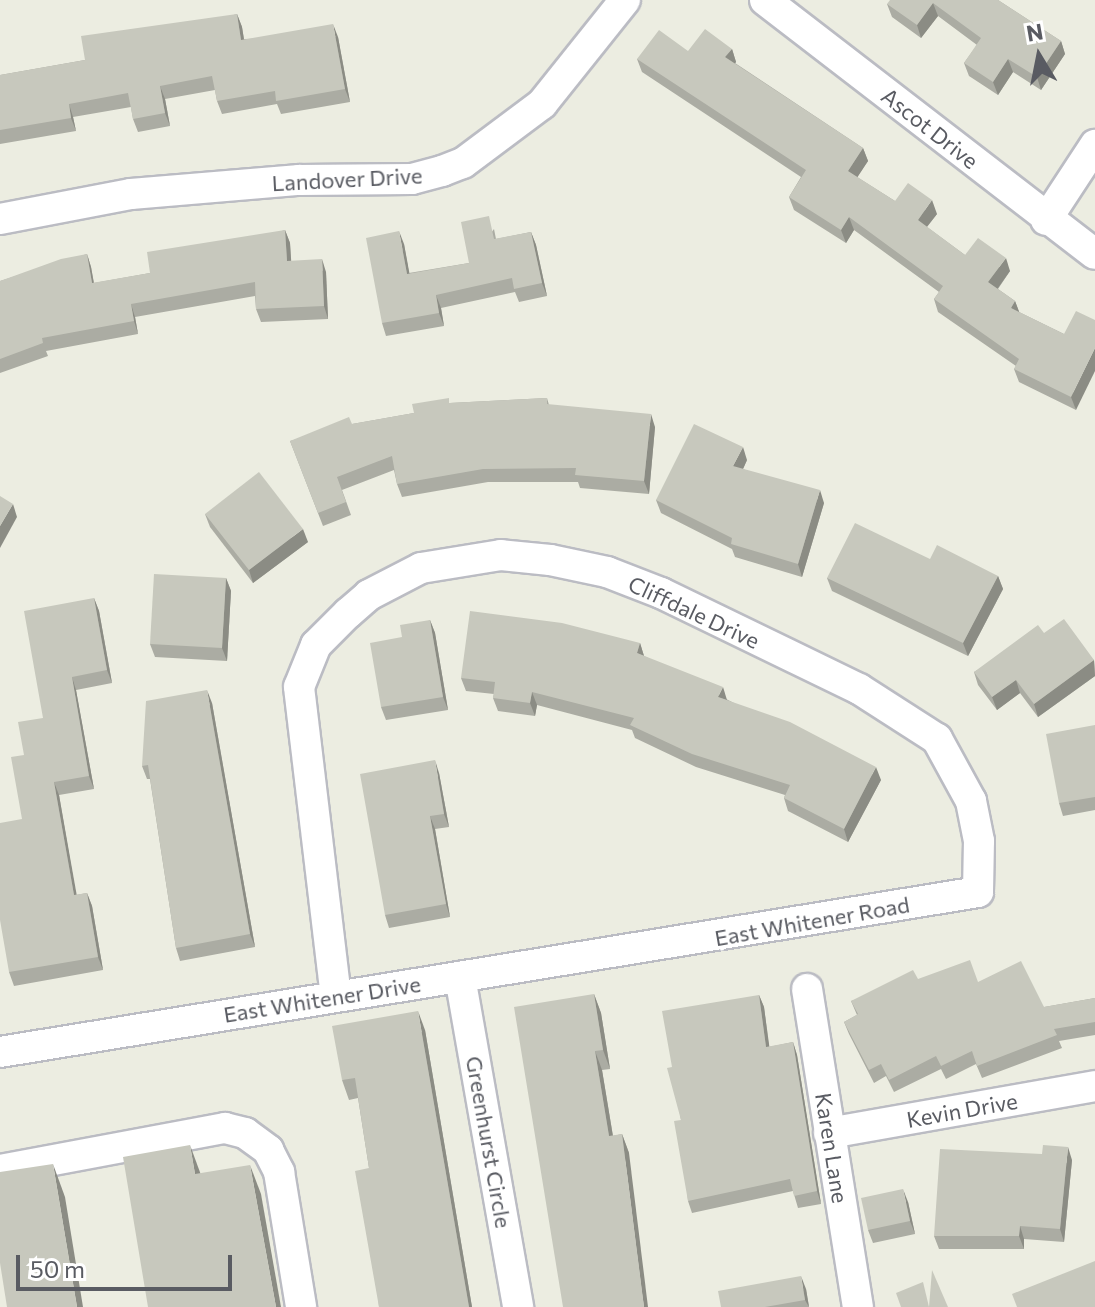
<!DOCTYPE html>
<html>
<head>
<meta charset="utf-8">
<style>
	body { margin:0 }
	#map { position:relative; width:1095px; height:1307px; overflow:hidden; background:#ecede1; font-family:Commissioner,sans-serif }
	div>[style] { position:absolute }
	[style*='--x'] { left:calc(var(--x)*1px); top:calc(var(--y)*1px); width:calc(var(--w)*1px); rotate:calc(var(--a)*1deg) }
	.roads { filter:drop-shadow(2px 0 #bbbcc3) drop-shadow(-2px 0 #bbbcc3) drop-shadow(0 2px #bbbcc3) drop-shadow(0 -2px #bbbcc3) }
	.street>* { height:30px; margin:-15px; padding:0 15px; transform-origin:15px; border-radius:15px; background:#fff }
	.wall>* { inset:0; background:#abaca3 }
	.shaded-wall>* { inset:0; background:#8b8c84 }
	.building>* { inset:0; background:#c7c8bd }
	span { translate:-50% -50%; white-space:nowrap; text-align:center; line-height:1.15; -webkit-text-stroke:6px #fff; paint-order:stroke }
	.street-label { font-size:22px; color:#595b62 }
	.north { position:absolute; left:999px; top:16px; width:80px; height:80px; -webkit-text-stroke:6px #fff; paint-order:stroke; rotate:350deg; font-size:22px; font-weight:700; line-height:32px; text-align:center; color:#595b62 }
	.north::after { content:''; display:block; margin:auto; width:28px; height:36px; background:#595b62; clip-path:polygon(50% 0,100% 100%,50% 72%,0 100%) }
	.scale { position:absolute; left:16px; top:1255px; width:216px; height:36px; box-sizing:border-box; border:4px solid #595b62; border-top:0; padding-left:10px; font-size:24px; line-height:28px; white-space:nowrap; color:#595b62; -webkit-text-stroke:6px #fff; paint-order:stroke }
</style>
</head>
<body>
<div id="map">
	<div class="roads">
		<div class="street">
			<i style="--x:765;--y:0;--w:416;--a:37.6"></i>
			<i style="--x:0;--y:219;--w:133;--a:-10.8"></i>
			<i style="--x:131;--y:194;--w:169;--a:-4.8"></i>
			<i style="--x:299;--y:180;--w:113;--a:-0.5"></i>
			<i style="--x:412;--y:179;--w:31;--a:-15"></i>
			<i style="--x:442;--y:171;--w:22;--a:-21"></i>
			<i style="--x:463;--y:163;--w:99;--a:-36.8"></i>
			<i style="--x:542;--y:104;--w:133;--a:-51.4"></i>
			<i style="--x:1046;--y:220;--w:90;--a:-56.8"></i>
			<i style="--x:460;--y:977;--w:335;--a:80"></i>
			<i style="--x:807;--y:989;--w:322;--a:80.9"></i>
			<i style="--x:0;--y:1052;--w:991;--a:-9.29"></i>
			<i style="--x:978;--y:892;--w:51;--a:-88.9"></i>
			<i style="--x:979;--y:841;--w:41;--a:-101.3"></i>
			<i style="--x:971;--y:801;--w:71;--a:-118.7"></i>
			<i style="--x:937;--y:739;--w:93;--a:-147.3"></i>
			<i style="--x:859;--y:689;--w:220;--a:-154.1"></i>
			<i style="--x:661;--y:593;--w:58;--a:-158.7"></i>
			<i style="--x:607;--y:572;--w:58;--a:-168.1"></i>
			<i style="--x:550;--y:560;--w:49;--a:-174.2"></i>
			<i style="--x:501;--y:555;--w:81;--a:170.8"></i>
			<i style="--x:421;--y:568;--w:59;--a:152.6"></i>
			<i style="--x:369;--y:595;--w:28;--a:139"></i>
			<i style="--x:348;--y:613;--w:45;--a:135"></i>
			<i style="--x:316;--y:645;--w:45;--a:112"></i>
			<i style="--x:299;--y:687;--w:311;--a:83.2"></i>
			<i style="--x:829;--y:1133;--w:270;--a:-10"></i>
			<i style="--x:0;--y:1170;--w:229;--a:-10.6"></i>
			<i style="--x:225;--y:1128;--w:21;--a:14"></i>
			<i style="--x:245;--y:1133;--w:29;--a:36"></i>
			<i style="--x:268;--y:1150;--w:25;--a:63"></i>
			<i style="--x:279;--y:1172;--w:137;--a:80.7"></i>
		</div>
	</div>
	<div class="wall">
		<i style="clip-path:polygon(998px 0,1061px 41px,1065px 54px,1041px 90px,1013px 72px,998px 95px,969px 76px,964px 63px,977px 45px,938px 16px,921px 38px,892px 17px,887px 4px)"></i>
		<i style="clip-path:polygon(237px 14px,242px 27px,244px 39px,338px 37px,350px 102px,281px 114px,277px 104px,222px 114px,217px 101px,215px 90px,165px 99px,170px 126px,138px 132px,133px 119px,131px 107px,73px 117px,76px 131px,0 144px,0 75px,85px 60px)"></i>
		<i style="clip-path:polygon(732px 49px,736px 62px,735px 63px,863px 148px,868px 161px,857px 177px,895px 201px,937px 214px,927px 227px,965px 255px,1010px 271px,998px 289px,1015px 301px,1019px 312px,1064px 334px,1076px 410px,1019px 382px,1014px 369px,1016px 366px,938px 312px,934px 299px,939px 292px,854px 230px,846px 243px,794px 210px,789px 197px,801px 177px,642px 72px,637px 59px,688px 51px)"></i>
		<i style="clip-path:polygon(494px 229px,496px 239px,531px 232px,536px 245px,547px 296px,519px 302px,515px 292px,441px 308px,444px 326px,386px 336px,382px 323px,404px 244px,409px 273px,469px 263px)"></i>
		<i style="clip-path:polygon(285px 230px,290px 243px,291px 261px,326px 272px,328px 319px,261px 322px,256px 309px,255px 296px,135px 317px,138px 334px,46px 351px,48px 356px,0 373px,0 281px,87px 254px,91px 267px,94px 283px,150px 273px)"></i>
		<i style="clip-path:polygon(547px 398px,549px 405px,655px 427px,649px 494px,580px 488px,578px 482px,488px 482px,402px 497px,397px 484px,394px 470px,342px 490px,351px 515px,323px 526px,290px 441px,352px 424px,414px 413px,450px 403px)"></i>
		<i style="clip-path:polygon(747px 460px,743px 469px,824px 503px,802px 577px,735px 557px,732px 549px,661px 513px,656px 500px)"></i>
		<i style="clip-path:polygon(205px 514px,308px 542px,253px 583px,210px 527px)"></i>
		<i style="clip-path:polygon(998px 576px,1003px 589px,968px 656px,832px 591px,827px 578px)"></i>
		<i style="clip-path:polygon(226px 578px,231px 591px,227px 661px,155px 657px,150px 644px)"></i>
		<i style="clip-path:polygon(94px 598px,99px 611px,112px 683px,76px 690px,94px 789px,59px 795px,76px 895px,87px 893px,92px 906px,103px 970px,14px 986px,9px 972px,22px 819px,43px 718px)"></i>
		<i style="clip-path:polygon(430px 620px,435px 633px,448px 710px,386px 720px,381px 707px,402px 637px)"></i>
		<i style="clip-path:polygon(1044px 633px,1094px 660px,1095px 676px,1038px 717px,1020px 693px,997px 710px,978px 685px,974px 672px)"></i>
		<i style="clip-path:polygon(640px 643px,644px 656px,881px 780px,848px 842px,788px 811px,784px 798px,785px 795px,696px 767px,635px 738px,632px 730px,537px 705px,535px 716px,498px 711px,493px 698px,494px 694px,466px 691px,461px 678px)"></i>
		<i style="clip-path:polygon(212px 703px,255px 947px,180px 961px,176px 948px,150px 779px,147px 779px,142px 766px)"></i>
		<i style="clip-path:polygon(1095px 725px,1095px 810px,1063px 816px,1059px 803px)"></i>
		<i style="clip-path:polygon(439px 773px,449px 827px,435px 829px,450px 917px,389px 928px,385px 915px)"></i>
		<i style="clip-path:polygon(918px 979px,978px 982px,1044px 1007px,1095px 998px,1095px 1035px,1059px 1041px,1062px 1048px,982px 1078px,976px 1064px,946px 1079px,941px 1069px,894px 1092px,886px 1076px,874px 1083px,849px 1034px,844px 1022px,857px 1015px,851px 1001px)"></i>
		<i style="clip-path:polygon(594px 994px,601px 1013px,610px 1069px,602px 1070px,613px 1136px,622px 1134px,629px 1153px,563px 1307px)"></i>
		<i style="clip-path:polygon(759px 995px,764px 1007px,769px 1047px,793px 1042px,797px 1055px,821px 1204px,798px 1208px,793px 1191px,692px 1213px,688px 1201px,681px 1120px,672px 1067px)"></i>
		<i style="clip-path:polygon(425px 1030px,472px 1307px,379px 1307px,369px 1168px,358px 1098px,349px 1100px,342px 1080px)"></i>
		<i style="clip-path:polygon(1072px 1160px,1064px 1242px,1024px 1239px,1024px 1249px,939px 1249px,934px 1236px)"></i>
		<i style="clip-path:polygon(908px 1202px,915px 1234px,873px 1243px,868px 1230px)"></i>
		<i style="clip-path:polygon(806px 1289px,809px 1307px,721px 1307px)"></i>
	</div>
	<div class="shaded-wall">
		<i style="clip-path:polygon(933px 3px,938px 16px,921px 38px,917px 25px)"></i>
		<i style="clip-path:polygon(237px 14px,242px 27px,246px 53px,241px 40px)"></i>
		<i style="clip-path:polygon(333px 24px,338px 37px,350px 102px,345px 89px)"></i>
		<i style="clip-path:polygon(1061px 41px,1065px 54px,1041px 90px,1037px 77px)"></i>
		<i style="clip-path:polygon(732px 49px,736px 62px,730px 70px,725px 57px)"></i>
		<i style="clip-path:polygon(1008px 59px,1013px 72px,998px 95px,993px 82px)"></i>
		<i style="clip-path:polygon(160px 86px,165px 99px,170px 126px,165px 113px)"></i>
		<i style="clip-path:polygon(69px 104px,73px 117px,76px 131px,71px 118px)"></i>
		<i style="clip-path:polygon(863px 148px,868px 161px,853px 184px,848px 171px)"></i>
		<i style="clip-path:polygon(932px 200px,937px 214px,922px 233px,918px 220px)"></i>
		<i style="clip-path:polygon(849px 217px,854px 230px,846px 243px,841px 230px)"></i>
		<i style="clip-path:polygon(285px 230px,290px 243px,292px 274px,287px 261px)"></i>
		<i style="clip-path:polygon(399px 231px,404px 244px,412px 287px,407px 274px)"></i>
		<i style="clip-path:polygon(531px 232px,536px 245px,547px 296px,542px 283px)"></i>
		<i style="clip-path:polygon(87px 254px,91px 267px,96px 296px,92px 283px)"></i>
		<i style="clip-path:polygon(1006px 258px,1010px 271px,993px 295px,988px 282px)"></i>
		<i style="clip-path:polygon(322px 259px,326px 272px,328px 319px,324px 306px)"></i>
		<i style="clip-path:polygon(436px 295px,441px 308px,444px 326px,439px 313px)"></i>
		<i style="clip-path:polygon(1015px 301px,1020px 314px,1011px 308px)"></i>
		<i style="clip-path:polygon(131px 304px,135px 317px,138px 334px,134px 321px)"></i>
		<i style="clip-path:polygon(1095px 348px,1095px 371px,1076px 410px,1071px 397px)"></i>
		<i style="clip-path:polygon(651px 414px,655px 427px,649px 494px,644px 481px)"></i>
		<i style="clip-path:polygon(743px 447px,747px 460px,738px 480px,733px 466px)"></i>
		<i style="clip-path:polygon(820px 490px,824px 503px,802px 577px,798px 564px)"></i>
		<i style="clip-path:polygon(13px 504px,17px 517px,0 548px,0 526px)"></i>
		<i style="clip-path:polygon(303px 529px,308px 542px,253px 583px,249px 570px)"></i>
		<i style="clip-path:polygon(998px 576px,1003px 589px,968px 656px,963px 643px)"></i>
		<i style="clip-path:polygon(226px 578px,231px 591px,227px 661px,222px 648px)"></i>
		<i style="clip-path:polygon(94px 598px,99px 611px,112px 683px,107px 670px)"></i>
		<i style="clip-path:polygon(430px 620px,435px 633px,448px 710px,443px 697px)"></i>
		<i style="clip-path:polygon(640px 643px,644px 656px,637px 653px)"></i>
		<i style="clip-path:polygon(1094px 660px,1095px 676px,1038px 717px,1034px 704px)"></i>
		<i style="clip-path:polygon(72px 677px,76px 690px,94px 789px,89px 776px)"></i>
		<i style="clip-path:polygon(1016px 680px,1020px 693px,997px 710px,992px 697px)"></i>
		<i style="clip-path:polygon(723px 687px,727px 700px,718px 697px)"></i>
		<i style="clip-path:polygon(207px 690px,212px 703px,255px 947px,250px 934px)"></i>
		<i style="clip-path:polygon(532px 692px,537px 705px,535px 716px,530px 703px)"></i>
		<i style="clip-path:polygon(435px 760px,439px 773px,449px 827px,444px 814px)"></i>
		<i style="clip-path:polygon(876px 767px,881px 780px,848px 842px,844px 829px)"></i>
		<i style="clip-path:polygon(54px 782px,59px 795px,79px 908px,74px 895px)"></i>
		<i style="clip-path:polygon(430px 816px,435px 829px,450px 917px,446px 904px)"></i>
		<i style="clip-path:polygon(87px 893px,92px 906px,103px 970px,98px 957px)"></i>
		<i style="clip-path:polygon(594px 994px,601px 1013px,610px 1069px,603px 1050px)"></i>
		<i style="clip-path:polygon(759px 995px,764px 1007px,771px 1059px,766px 1047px)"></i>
		<i style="clip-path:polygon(418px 1011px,425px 1030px,472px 1307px,469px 1307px)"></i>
		<i style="clip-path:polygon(793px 1042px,797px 1055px,821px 1204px,817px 1191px)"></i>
		<i style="clip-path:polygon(595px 1051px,602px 1070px,616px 1155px,609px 1136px)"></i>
		<i style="clip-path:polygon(622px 1134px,629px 1153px,648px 1307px,644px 1307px,642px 1293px)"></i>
		<i style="clip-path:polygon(190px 1145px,201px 1175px,195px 1174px)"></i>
		<i style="clip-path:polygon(1068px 1147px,1072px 1160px,1064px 1242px,1060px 1229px)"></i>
		<i style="clip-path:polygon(53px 1164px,65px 1197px,83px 1307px,77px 1307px)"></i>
		<i style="clip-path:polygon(250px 1165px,261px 1194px,281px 1307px,276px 1307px)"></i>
		<i style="clip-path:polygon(903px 1189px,908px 1202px,915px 1234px,910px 1221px)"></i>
		<i style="clip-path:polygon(1020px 1226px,1024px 1239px,1024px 1249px,1019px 1236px)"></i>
		<i style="clip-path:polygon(801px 1276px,806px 1289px,809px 1307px,805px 1300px)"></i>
	</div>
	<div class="building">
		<i style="clip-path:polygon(890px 0,998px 0,1061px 41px,1037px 77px,1008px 59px,993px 82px,964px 63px,981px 38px,933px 3px,917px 25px,887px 4px)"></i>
		<i style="clip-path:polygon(237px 14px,241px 40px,333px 24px,345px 89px,276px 101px,275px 91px,217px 101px,212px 76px,160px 86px,165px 113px,133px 119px,128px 93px,69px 104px,71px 118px,0 130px,0 75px,85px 60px,81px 36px)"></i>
		<i style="clip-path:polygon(705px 29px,732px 49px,725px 57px,863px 148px,848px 171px,895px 201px,908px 183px,932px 200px,918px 220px,965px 255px,978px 238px,1006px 258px,988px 282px,1015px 301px,1011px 308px,1064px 334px,1076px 311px,1095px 320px,1095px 348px,1071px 397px,1014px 369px,1019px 359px,934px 299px,943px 286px,849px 217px,841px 230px,789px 197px,806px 170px,637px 59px,659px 30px,688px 51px)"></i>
		<i style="clip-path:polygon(489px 216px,494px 239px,531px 232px,542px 283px,514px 289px,512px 278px,436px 295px,439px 313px,382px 323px,366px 238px,399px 231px,407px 274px,469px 263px,461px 222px)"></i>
		<i style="clip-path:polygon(285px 230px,287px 261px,322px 259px,324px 306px,256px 309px,255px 282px,131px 304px,134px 321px,42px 338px,43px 343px,0 359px,0 281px,61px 259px,87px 254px,92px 283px,150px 273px,147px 252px)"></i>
		<i style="clip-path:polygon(449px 398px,449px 403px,547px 398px,547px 404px,651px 414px,644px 481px,575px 475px,576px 468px,483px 469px,397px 484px,392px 456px,337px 477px,346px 502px,318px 513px,290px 441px,349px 417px,352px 424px,414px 413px,412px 404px)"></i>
		<i style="clip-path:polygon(694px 424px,743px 447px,733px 466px,820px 490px,798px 564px,731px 544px,732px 538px,656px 500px)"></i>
		<i style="clip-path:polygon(259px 472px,303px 529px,249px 570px,205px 514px)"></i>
		<i style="clip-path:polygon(0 496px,13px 504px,0 526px)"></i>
		<i style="clip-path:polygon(855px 523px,930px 559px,937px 545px,998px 576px,963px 643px,827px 578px)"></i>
		<i style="clip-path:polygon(154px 574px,226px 578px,222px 648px,150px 644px)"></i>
		<i style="clip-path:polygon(94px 598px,107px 670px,72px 677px,89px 776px,54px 782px,74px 895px,87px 893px,98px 957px,9px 972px,0 920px,0 823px,22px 819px,11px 757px,24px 755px,18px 722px,43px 718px,24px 611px)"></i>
		<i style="clip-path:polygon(470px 611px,562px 623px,640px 643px,637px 653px,723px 687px,718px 697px,790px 722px,876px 767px,844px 829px,784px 798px,790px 785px,692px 754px,630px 725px,634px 718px,532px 692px,530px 703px,493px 698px,495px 682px,461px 678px)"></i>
		<i style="clip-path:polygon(1064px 619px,1094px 660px,1034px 704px,1016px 680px,992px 697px,974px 672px,1038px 625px,1044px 633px)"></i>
		<i style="clip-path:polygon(430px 620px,443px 697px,381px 707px,370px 643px,402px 637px,400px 625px)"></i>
		<i style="clip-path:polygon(207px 690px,250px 934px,176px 948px,148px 765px,142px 766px,146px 701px)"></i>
		<i style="clip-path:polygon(1095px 725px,1095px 797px,1059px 803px,1046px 734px)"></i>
		<i style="clip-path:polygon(435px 760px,444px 814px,430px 816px,446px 904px,385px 915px,360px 774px)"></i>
		<i style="clip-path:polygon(970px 960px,978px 982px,1021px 961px,1044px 1007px,1095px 998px,1095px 1022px,1054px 1029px,1057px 1035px,977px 1066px,972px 1051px,941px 1066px,936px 1056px,889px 1080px,881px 1064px,869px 1070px,844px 1022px,858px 1014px,851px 1001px,913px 970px,918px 979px)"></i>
		<i style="clip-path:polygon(594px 994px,603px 1050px,595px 1051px,609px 1136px,622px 1134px,644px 1307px,563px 1307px,514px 1007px)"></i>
		<i style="clip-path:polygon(759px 995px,766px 1047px,793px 1042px,817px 1191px,794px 1196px,790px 1179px,688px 1201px,674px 1121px,681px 1120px,667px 1068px,672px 1067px,662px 1011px)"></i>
		<i style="clip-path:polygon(418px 1011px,469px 1307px,379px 1307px,355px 1171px,369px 1168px,355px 1078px,342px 1080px,332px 1026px)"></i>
		<i style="clip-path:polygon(190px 1145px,195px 1174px,250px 1165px,276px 1307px,148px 1307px,123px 1157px)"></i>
		<i style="clip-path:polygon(1043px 1145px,1068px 1147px,1060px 1229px,1020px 1226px,1019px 1236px,934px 1236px,940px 1149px,1042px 1154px)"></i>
		<i style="clip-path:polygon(53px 1164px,77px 1307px,7px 1307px,0 1263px,0 1172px)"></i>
		<i style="clip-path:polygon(903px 1189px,910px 1221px,868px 1230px,861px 1198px)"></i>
		<i style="clip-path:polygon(1095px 1261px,1095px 1307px,1017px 1307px,1012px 1294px)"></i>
		<i style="clip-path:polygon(932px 1270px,948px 1307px,929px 1307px)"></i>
		<i style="clip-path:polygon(801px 1276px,805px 1300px,765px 1307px,721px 1307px,718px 1291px)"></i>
		<i style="clip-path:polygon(923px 1282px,929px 1307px,901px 1307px,896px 1293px)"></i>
	</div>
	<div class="street-label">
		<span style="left:930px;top:128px;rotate:38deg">Ascot Drive</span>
		<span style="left:347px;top:179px;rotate:-3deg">Landover Drive</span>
		<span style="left:694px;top:612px;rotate:25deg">Cliffdale Drive</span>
		<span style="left:812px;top:921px;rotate:-10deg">East Whitener Road</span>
		<span style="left:322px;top:999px;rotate:-9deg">East Whitener Drive</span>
		<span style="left:962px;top:1110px;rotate:-10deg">Kevin Drive</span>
		<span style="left:489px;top:1142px;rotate:80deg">Greenhurst Circle</span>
		<span style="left:832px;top:1148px;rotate:81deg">Karen Lane</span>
	</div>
	<div class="north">N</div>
	<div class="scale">50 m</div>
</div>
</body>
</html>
